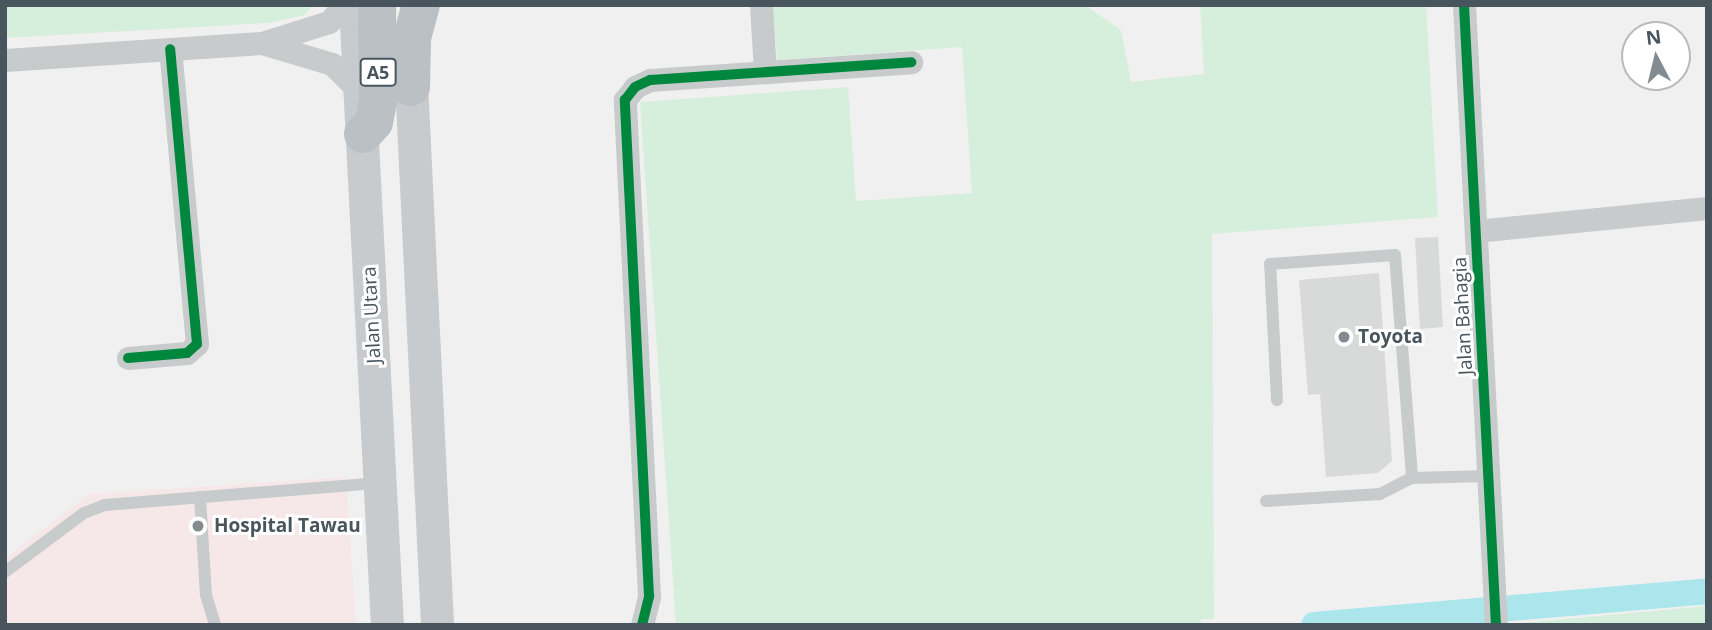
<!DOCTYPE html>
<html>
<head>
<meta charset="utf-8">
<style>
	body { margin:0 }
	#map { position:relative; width:1712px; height:630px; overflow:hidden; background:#f1f0f0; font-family:"Open Sans",sans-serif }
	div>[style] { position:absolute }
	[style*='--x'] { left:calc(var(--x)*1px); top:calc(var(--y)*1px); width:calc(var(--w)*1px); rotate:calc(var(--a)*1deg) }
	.medical>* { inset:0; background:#f6e8e8 }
	.green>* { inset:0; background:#d6efdc }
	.canal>* { height:26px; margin:-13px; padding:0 13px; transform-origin:13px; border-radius:13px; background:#abe6ec }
	.building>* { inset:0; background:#d8d9d9 }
	.lane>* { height:12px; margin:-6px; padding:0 6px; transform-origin:6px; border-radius:6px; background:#c8cbcc }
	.street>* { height:23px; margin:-11.5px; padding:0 11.5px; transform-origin:11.5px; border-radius:11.5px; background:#c8cbcc }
	.secondary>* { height:33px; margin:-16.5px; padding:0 16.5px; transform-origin:16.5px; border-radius:16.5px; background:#c8cbce }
	.highway>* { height:38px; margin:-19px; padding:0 19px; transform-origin:19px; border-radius:19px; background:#bbc0c4 }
	.cycleway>* { height:10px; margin:-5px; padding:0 5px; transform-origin:5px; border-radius:5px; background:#00873e }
	.dots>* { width:19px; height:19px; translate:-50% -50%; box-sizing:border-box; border:4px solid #fff; border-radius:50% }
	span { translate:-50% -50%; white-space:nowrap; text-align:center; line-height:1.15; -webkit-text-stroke:6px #fff; paint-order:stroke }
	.shield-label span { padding:2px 5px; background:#fff; border:2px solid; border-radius:5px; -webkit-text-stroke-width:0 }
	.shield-label { font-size:18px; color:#48555d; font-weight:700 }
	.street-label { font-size:19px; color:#48555d }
	.poi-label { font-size:19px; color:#48555d; font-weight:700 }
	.left { translate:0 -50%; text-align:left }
	.frame { position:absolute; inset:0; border:7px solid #48555d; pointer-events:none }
	.north { position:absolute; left:1621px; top:21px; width:70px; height:70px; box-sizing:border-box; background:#fff; border:2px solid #b6bbbe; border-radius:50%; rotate:353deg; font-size:19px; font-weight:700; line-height:28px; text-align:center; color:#48555d }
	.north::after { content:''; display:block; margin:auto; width:24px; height:32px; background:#838b90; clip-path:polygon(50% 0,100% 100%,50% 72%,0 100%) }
</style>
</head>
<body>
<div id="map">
	<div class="medical">
		<i style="clip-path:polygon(346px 477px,356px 625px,5px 625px,5px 558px,89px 494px)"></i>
	</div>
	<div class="green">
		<i style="clip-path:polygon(5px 5px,313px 5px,304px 15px,268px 23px,5px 38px)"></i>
		<i style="clip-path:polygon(773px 5px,1085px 5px,1121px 30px,1131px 82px,1204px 74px,1200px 5px,1426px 5px,1438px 217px,1212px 234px,1214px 619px,1201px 619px,1201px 625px,676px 625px,640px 102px,848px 87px,856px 201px,972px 193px,962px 47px,777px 60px)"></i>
		<i style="clip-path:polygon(1707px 606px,1707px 625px,1520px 625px,1520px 623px)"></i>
	</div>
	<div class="canal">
		<i style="--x:1314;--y:625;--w:394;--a:-4.9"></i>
	</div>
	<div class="building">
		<i style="clip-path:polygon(1438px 237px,1443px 327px,1420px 329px,1415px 238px)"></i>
		<i style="clip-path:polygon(1379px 273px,1392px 461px,1378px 473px,1326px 477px,1320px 394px,1308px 395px,1299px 280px)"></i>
	</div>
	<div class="lane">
		<i style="--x:1277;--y:400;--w:136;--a:-92.9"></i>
		<i style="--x:1270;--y:264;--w:125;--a:-4.1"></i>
		<i style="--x:1395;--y:255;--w:224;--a:85.6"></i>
		<i style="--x:1412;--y:478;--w:76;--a:-1.5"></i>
		<i style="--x:200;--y:497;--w:98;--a:86.5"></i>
		<i style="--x:206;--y:595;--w:31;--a:73"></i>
		<i style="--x:1266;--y:501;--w:114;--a:-3.5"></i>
		<i style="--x:1380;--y:494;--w:36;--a:-27"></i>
		<i style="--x:5;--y:572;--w:99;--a:-36.8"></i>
		<i style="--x:84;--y:513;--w:22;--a:-21"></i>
		<i style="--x:105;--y:505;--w:273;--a:-4.6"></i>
	</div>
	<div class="street">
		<i style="--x:761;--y:5;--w:67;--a:86.6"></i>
		<i style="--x:1464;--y:5;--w:621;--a:87.05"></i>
		<i style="--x:265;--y:44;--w:70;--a:16.6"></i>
		<i style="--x:332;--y:64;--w:41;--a:45"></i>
		<i style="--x:5;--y:60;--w:258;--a:-3.8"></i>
		<i style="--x:262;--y:43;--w:70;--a:-17.4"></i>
		<i style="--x:329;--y:22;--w:23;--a:-49"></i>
		<i style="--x:1476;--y:231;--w:232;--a:-5.7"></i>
		<i style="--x:128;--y:358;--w:59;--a:-4.8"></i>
		<i style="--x:187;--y:353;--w:13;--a:-42"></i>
		<i style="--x:197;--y:344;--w:296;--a:-95.2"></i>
		<i style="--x:642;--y:625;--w:30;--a:-76"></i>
		<i style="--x:649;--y:596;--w:497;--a:-92.8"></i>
		<i style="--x:625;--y:100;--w:16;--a:-52"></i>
		<i style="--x:635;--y:87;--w:17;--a:-25"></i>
		<i style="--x:650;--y:80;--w:262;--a:-3.9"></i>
	</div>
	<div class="secondary">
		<i style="--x:355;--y:5;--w:621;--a:87.05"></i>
		<i style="--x:410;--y:60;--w:566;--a:87.26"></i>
	</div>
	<div class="highway">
		<i style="--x:411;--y:87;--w:49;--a:-88.8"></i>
		<i style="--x:412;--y:38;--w:34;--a:-75"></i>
		<i style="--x:363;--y:134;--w:16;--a:-47"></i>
		<i style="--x:374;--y:122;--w:21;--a:-79"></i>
		<i style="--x:378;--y:101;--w:96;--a:-90.6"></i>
	</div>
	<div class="cycleway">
		<i style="--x:1464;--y:5;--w:621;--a:87.05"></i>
		<i style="--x:128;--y:358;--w:59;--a:-4.8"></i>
		<i style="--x:187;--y:353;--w:13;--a:-42"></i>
		<i style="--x:197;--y:344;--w:296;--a:-95.2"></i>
		<i style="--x:642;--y:625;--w:30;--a:-76"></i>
		<i style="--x:649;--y:596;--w:497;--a:-92.8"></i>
		<i style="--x:625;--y:100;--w:16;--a:-52"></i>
		<i style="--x:635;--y:87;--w:17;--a:-25"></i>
		<i style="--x:650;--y:80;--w:262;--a:-3.9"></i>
	</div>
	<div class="dots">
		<i style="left:1344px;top:337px;background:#838b90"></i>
		<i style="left:198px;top:526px;background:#838b90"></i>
	</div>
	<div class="shield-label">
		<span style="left:378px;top:72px">A5</span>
	</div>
	<div class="street-label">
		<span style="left:372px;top:315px;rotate:-93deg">Jalan Utara</span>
		<span style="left:1463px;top:316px;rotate:-93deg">Jalan Bahagia</span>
	</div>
	<div class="poi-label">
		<span class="left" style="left:1358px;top:337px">Toyota</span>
		<span class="left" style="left:214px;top:526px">Hospital Tawau</span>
	</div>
	<div class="frame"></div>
	<div class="north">N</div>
</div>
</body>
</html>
